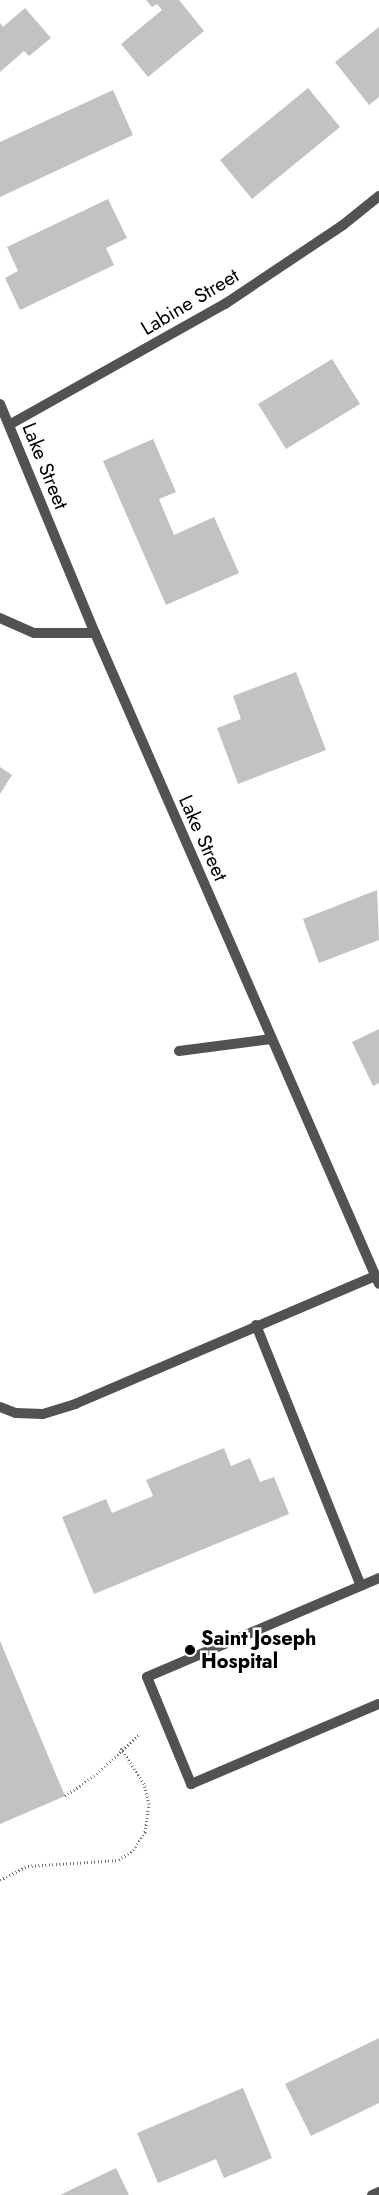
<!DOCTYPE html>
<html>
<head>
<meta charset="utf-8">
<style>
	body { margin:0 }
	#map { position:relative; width:379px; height:2195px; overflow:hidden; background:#fff; font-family:Jost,sans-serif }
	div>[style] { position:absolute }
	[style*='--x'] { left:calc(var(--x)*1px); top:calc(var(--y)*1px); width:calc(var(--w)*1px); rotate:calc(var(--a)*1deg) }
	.building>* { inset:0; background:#c2c2c2 }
	.path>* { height:3px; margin-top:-1.5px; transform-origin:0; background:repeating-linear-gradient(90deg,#747474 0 1px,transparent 0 3.5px) }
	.service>* { height:10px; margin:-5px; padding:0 5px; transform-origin:5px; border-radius:5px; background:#525252 }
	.minor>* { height:10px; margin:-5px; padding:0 5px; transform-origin:5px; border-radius:5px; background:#525252 }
	.tertiary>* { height:10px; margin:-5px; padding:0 5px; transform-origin:5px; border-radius:5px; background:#525252 }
	.dots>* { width:14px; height:14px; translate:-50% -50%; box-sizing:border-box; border:2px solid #fff; border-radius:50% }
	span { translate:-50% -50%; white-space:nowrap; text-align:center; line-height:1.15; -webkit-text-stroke:5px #fff; paint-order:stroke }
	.street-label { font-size:20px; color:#000 }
	.poi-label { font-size:20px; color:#000; font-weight:700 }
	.left { translate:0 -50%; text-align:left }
</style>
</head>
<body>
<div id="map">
	<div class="building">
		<i style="clip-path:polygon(146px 0,179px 0,204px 31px,148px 77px,121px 44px,162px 10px,157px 4px,152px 7px)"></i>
		<i style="clip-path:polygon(25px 8px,51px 38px,29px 56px,24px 51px,0 72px,0 23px,3px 27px)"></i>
		<i style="clip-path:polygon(379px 27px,379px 97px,369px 105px,335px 62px)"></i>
		<i style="clip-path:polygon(308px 88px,340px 127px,252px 199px,220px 160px)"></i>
		<i style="clip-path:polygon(113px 90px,133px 135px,0 197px,0 142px)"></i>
		<i style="clip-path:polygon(108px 199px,127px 238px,106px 248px,114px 265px,20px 310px,5px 278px,18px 271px,7px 247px)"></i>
		<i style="clip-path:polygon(332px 359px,360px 404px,286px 449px,258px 404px)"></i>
		<i style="clip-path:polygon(153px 439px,176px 492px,159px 499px,174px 535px,214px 517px,239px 573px,166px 605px,103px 461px)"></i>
		<i style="clip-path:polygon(296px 672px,326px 750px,238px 784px,217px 728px,241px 719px,233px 696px)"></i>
		<i style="clip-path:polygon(0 767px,12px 775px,0 794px)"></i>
		<i style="clip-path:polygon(377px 890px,379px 940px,319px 963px,303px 919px)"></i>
		<i style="clip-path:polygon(379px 1029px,379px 1083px,373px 1086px,352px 1042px)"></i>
		<i style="clip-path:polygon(224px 1448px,231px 1466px,250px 1458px,260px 1482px,274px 1477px,289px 1514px,94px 1594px,62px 1517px,106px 1499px,112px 1513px,153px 1496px,146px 1480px)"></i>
		<i style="clip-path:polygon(0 1641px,65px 1796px,0 1824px)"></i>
		<i style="clip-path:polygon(379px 2038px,379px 2103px,311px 2136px,285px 2084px)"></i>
		<i style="clip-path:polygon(243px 2088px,272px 2158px,224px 2178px,216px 2159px,158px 2183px,137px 2133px)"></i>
		<i style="clip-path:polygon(116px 2168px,129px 2195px,60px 2195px)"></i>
	</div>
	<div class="path">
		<i style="--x:65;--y:1796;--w:35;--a:-35"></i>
		<i style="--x:94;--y:1776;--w:62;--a:-42.4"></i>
		<i style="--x:0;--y:1880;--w:31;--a:-27"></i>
		<i style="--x:28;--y:1866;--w:91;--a:-3.8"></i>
		<i style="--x:119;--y:1860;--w:17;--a:-36"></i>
		<i style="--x:133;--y:1850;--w:22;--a:-56"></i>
		<i style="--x:145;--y:1832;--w:28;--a:-82"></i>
		<i style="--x:149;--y:1804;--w:21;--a:-104"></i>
		<i style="--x:144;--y:1784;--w:43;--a:-122.6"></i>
	</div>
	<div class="service">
		<i style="--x:179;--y:1051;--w:93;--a:-7.4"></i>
		<i style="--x:256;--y:1325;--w:281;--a:68.1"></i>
		<i style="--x:0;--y:1407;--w:17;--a:21"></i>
		<i style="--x:16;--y:1413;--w:27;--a:2"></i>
		<i style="--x:43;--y:1414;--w:34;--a:-17"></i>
		<i style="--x:75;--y:1404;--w:326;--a:-23.1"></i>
		<i style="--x:379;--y:1578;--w:252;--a:156.9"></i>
		<i style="--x:147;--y:1677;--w:116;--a:67.6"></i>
		<i style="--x:191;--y:1784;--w:204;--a:-23.1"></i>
	</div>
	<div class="minor">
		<i style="--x:9;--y:425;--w:248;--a:-29.3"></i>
		<i style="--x:225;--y:304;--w:142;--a:-33.8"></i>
		<i style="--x:343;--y:225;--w:46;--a:-38.9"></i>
		<i style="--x:0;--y:618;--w:37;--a:24"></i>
		<i style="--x:34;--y:633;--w:61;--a:0"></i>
		<i style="--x:372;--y:2195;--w:8;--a:-23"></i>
	</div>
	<div class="tertiary">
		<i style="--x:0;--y:404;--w:248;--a:67.5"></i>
		<i style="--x:95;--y:633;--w:710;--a:66.43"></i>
	</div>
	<div class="dots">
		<i style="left:190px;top:1650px;background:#000"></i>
	</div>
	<div class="street-label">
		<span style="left:190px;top:302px;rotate:-31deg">Labine Street</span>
		<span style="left:45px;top:466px;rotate:68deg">Lake Street</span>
		<span style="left:203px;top:838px;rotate:66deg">Lake Street</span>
	</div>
	<div class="poi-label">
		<span class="left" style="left:201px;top:1650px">Saint Joseph<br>Hospital</span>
	</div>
</div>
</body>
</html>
